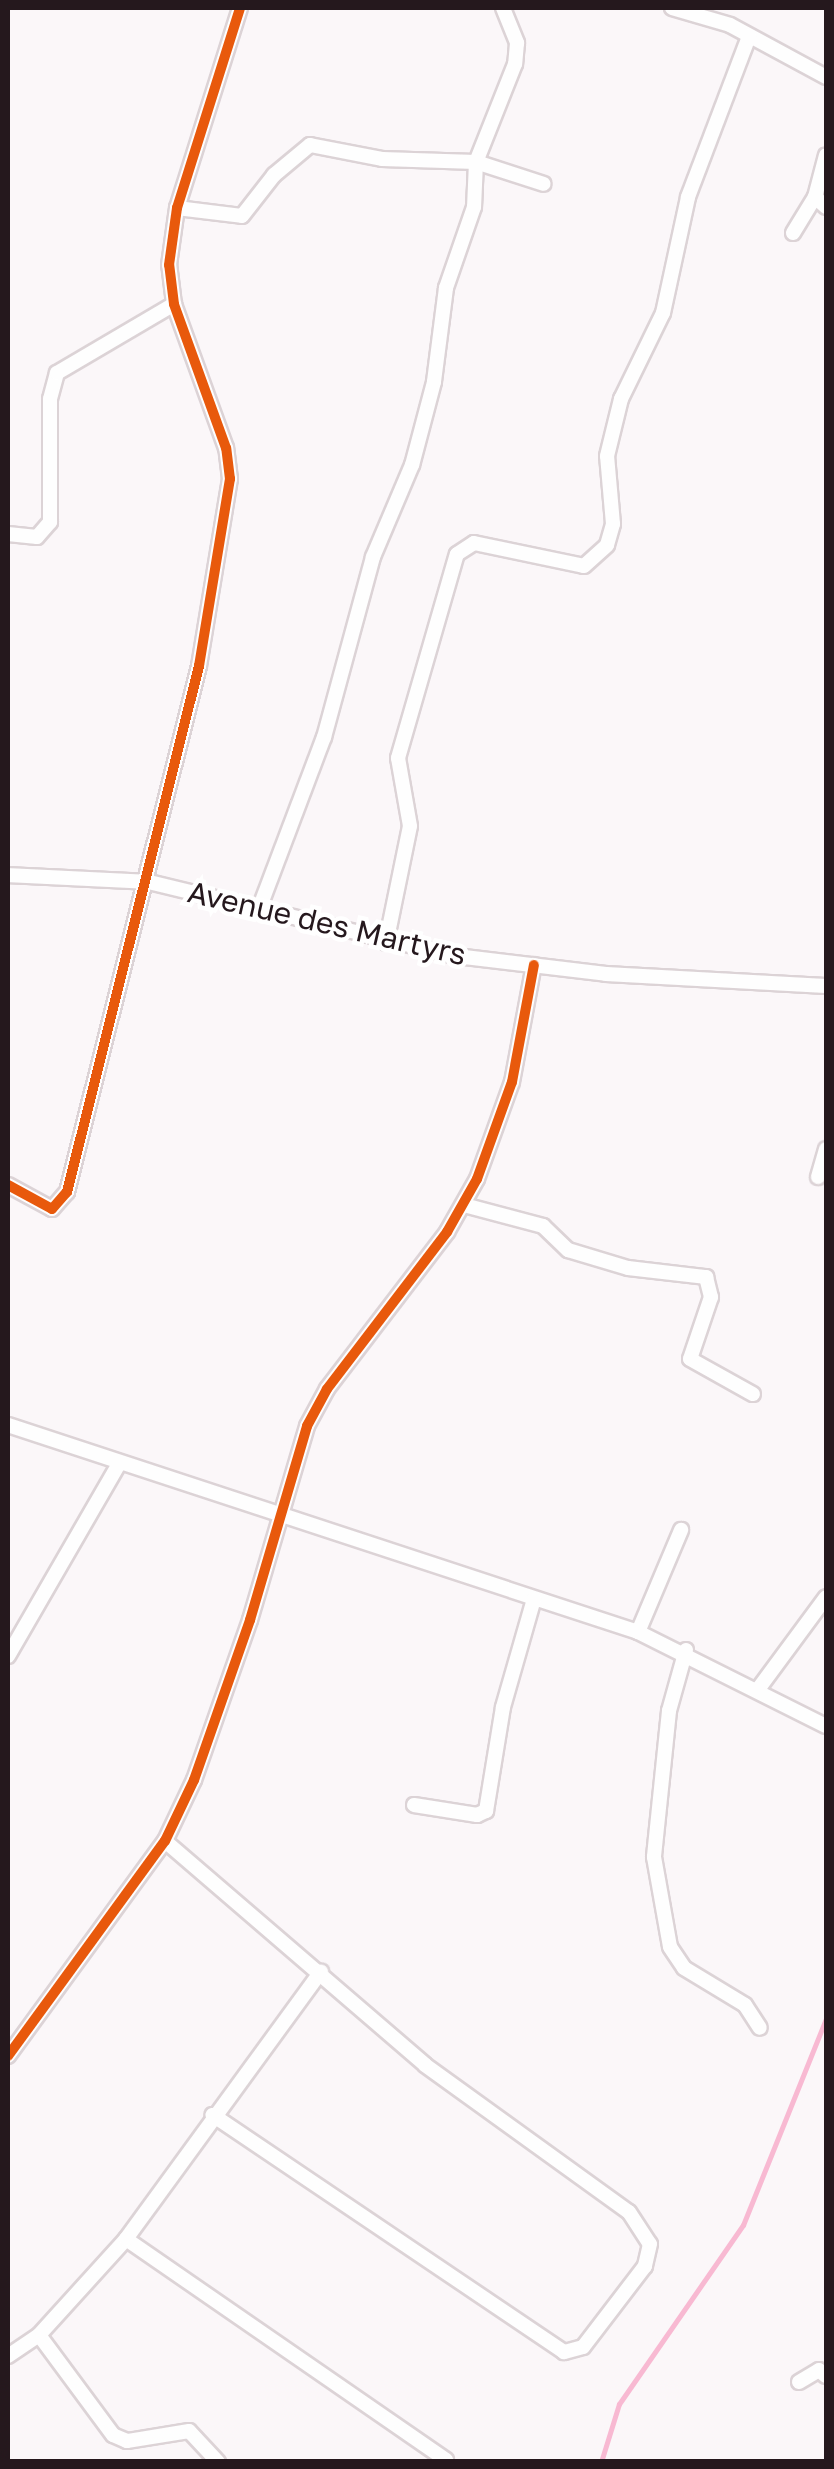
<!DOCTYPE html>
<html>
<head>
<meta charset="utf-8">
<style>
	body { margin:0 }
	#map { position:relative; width:834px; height:2469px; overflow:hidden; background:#fbf7f9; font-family:"Golos Text",sans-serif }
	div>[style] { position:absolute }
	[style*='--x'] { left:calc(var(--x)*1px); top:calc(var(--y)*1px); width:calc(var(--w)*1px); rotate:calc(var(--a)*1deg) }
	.stream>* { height:5px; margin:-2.5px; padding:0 2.5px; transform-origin:2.5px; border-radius:2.5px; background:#f8b9d2 }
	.roads { filter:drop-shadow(2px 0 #dcd3d6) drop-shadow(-2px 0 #dcd3d6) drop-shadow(0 2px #dcd3d6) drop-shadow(0 -2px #dcd3d6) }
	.minor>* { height:14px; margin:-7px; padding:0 7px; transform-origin:7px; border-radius:7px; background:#fefefe }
	.cycleway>* { height:10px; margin:-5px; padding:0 5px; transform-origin:5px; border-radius:5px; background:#e8590c }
	span { translate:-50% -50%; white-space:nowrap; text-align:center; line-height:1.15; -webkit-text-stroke:9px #fff; paint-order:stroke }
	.street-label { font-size:30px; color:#25181d }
	.frame { position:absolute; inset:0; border:10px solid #25181d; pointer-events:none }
</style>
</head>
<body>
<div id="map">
	<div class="stream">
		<i style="--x:601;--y:2462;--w:61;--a:-72.8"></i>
		<i style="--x:619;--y:2404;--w:218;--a:-55.3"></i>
		<i style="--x:743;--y:2225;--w:222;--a:-68.1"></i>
	</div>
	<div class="roads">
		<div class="minor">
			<i style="--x:503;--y:8;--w:38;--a:68"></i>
			<i style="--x:517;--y:43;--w:21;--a:95"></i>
			<i style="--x:515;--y:64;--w:105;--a:111.7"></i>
			<i style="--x:476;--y:162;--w:71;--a:17.9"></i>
			<i style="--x:672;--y:8;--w:60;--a:16.3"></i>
			<i style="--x:730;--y:25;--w:109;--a:28.4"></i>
			<i style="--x:815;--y:197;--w:43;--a:-75.3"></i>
			<i style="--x:177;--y:208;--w:65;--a:7"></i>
			<i style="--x:242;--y:216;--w:52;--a:-52"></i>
			<i style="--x:274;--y:175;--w:47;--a:-39.8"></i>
			<i style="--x:310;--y:145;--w:73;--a:11"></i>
			<i style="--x:382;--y:159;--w:94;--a:1.8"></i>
			<i style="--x:476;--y:162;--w:45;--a:92.5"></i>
			<i style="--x:474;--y:207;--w:86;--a:109.1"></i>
			<i style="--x:446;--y:288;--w:95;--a:97.3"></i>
			<i style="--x:434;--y:382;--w:86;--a:104.8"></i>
			<i style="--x:412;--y:465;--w:100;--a:113"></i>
			<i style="--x:373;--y:557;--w:187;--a:105.2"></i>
			<i style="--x:324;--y:737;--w:184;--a:110.7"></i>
			<i style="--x:793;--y:233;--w:42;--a:-58.6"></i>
			<i style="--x:815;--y:197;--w:15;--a:42"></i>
			<i style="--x:8;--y:534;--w:29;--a:6"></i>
			<i style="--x:37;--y:537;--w:20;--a:-49"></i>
			<i style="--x:50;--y:522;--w:123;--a:-90"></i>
			<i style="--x:50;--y:399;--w:27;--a:-75"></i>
			<i style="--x:57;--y:373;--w:136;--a:-30.5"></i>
			<i style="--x:8;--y:875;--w:141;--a:2.8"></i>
			<i style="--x:149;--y:882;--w:316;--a:13.6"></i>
			<i style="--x:456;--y:956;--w:151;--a:6.8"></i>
			<i style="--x:606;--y:974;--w:220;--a:3.1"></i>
			<i style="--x:386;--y:943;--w:119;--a:-78.4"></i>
			<i style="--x:410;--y:826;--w:69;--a:-100"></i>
			<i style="--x:398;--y:758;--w:212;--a:-73.9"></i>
			<i style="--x:457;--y:554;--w:20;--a:-33"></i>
			<i style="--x:474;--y:543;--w:112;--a:11.8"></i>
			<i style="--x:584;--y:566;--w:31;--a:-42"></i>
			<i style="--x:607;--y:545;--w:22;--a:-74"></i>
			<i style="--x:613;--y:524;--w:68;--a:-95"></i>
			<i style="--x:607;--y:456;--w:59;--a:-76.2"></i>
			<i style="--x:621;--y:399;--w:96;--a:-64"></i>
			<i style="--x:663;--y:313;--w:119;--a:-77.8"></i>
			<i style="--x:688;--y:197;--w:172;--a:-69.2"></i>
			<i style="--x:818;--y:1177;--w:29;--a:-74"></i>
			<i style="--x:8;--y:1185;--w:50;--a:28.6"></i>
			<i style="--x:52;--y:1209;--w:23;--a:-49"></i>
			<i style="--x:67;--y:1192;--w:542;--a:-75.91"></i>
			<i style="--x:199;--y:666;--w:190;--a:-80.6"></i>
			<i style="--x:230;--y:479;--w:31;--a:-97"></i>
			<i style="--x:226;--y:448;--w:153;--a:-109.9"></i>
			<i style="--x:174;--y:304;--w:39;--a:-97"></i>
			<i style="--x:169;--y:265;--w:58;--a:-82"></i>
			<i style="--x:177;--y:208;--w:210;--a:-72.5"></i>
			<i style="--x:464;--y:1205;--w:82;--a:14.9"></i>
			<i style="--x:543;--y:1226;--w:35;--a:44"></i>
			<i style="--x:568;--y:1250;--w:63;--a:16.7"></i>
			<i style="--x:628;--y:1268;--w:79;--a:6.6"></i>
			<i style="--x:706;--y:1277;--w:21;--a:76"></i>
			<i style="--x:711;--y:1297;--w:65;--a:108.7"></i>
			<i style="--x:690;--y:1359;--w:72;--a:29.1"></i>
			<i style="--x:8;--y:1425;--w:663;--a:18.19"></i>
			<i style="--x:638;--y:1632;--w:210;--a:26.6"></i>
			<i style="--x:638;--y:1632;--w:111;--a:-67.1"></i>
			<i style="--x:686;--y:1650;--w:63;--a:105.6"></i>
			<i style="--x:669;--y:1711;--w:147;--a:95.9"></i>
			<i style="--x:654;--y:1857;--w:91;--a:79.9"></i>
			<i style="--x:670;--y:1947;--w:25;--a:56"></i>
			<i style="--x:684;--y:1968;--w:71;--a:31.2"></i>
			<i style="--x:745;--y:2005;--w:27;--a:57"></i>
			<i style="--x:8;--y:1656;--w:222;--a:-60"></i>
			<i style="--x:759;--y:1688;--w:113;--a:-53.6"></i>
			<i style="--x:414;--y:1805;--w:64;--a:9"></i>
			<i style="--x:477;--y:1815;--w:10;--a:-24"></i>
			<i style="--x:486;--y:1811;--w:105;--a:-80.7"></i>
			<i style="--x:503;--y:1707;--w:112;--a:-74"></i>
			<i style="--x:165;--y:1841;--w:343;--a:40.7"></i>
			<i style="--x:425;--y:2065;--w:251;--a:35.8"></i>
			<i style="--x:629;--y:2212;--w:38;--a:57"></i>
			<i style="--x:650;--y:2244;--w:23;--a:103"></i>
			<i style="--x:645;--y:2266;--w:102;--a:127.4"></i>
			<i style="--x:583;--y:2347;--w:20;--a:165"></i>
			<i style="--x:564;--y:2352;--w:424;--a:-146"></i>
			<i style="--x:8;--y:2056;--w:266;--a:-53.9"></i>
			<i style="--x:165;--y:1841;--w:68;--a:-64.6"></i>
			<i style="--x:194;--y:1780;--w:170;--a:-70.7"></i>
			<i style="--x:250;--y:1620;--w:202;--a:-73.6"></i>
			<i style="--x:307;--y:1426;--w:42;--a:-61.6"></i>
			<i style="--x:327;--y:1389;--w:198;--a:-52.6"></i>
			<i style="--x:447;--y:1232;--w:61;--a:-60.5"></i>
			<i style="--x:477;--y:1179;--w:103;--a:-70.2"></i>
			<i style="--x:512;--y:1082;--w:119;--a:-79.4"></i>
			<i style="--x:126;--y:2239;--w:389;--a:34.6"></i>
			<i style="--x:8;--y:2356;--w:37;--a:-34"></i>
			<i style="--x:799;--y:2382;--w:23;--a:-31"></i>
			<i style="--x:819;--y:2370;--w:9;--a:41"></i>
			<i style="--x:218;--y:2462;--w:42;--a:-133.1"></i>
			<i style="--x:189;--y:2431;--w:63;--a:170.8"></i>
			<i style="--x:127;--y:2441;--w:15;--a:-157"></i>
			<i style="--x:113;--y:2435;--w:124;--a:-126.5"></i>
			<i style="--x:39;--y:2335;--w:130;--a:-47.8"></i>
			<i style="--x:126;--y:2239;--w:331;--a:-53.9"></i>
		</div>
	</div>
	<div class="cycleway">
		<i style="--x:8;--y:1185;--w:50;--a:28.6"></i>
		<i style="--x:52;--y:1209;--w:23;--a:-49"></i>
		<i style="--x:67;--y:1192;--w:542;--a:-75.91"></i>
		<i style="--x:199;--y:666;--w:190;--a:-80.6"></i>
		<i style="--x:230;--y:479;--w:31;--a:-97"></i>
		<i style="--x:226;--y:448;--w:153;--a:-109.9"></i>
		<i style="--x:174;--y:304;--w:39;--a:-97"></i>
		<i style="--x:169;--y:265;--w:58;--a:-82"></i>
		<i style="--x:177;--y:208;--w:210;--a:-72.5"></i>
		<i style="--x:8;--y:2056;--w:266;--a:-53.9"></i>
		<i style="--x:165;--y:1841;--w:68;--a:-64.6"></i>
		<i style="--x:194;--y:1780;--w:170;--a:-70.7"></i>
		<i style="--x:250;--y:1620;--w:202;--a:-73.6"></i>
		<i style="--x:307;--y:1426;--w:42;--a:-61.6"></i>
		<i style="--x:327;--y:1389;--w:198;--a:-52.6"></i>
		<i style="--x:447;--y:1232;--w:61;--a:-60.5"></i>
		<i style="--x:477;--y:1179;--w:103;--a:-70.2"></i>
		<i style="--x:512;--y:1082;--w:119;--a:-79.4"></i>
	</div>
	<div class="street-label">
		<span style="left:327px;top:923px;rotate:13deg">Avenue des Martyrs</span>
	</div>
	<div class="frame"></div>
</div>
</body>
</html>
